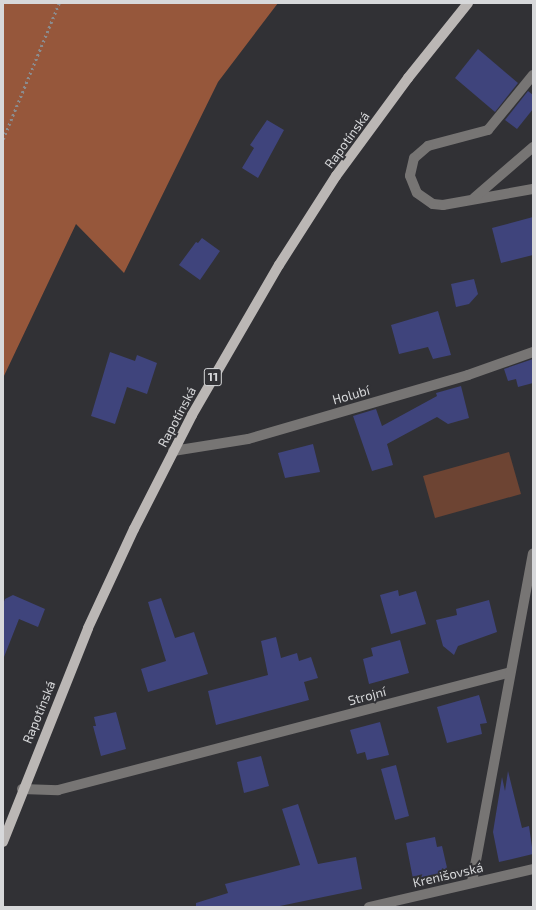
<!DOCTYPE html>
<html>
<head>
<meta charset="utf-8">
<style>
	body { margin:0 }
	#map { position:relative; width:536px; height:910px; overflow:hidden; background:#313135; font-family:"Exo 2",sans-serif }
	div>[style] { position:absolute }
	[style*='--x'] { left:calc(var(--x)*1px); top:calc(var(--y)*1px); width:calc(var(--w)*1px); rotate:calc(var(--a)*1deg) }
	.green>* { inset:0; background:#6d4433 }
	.forest>* { inset:0; background:#96573b }
	.building>* { inset:0; background:#3f447c }
	.path>* { height:2.5px; margin-top:-1.25px; transform-origin:0; background:repeating-linear-gradient(90deg,#8b8c8e 0 2px,transparent 0 5px) }
	.minor>* { height:10px; margin:-5px; padding:0 5px; transform-origin:5px; border-radius:5px; background:#777574 }
	.major>* { height:10px; margin:-5px; padding:0 5px; transform-origin:5px; border-radius:5px; background:#bbb7b5 }
	span { translate:-50% -50%; white-space:nowrap; text-align:center; line-height:1.15; -webkit-text-stroke:4px #313135; paint-order:stroke }
	.shield-label span { padding:1px 3px; background:#313135; border:1px solid; border-radius:3px; -webkit-text-stroke-width:0 }
	.shield-label { font-size:12px; color:#d7d8da; font-weight:700 }
	.street-label { font-size:13px; color:#d7d8da }
	.frame { position:absolute; inset:0; border:4px solid #d7d8da; pointer-events:none }
</style>
</head>
<body>
<div id="map">
	<div class="green">
		<i style="clip-path:polygon(509px 452px,521px 494px,435px 518px,423px 476px)"></i>
	</div>
	<div class="forest">
		<i style="clip-path:polygon(3px 3px,278px 3px,218px 82px,124px 273px,76px 224px,3px 378px)"></i>
	</div>
	<div class="building">
		<i style="clip-path:polygon(478px 49px,518px 83px,495px 112px,455px 78px)"></i>
		<i style="clip-path:polygon(528px 91px,533px 95px,533px 109px,517px 129px,505px 120px)"></i>
		<i style="clip-path:polygon(267px 120px,284px 130px,258px 178px,242px 168px,254px 148px,250px 145px)"></i>
		<i style="clip-path:polygon(533px 217px,533px 255px,501px 263px,492px 228px)"></i>
		<i style="clip-path:polygon(202px 238px,220px 251px,200px 280px,179px 265px,196px 242px,198px 243px)"></i>
		<i style="clip-path:polygon(474px 279px,478px 294px,469px 304px,456px 307px,451px 284px)"></i>
		<i style="clip-path:polygon(438px 311px,451px 355px,433px 359px,428px 347px,399px 354px,391px 325px)"></i>
		<i style="clip-path:polygon(110px 352px,135px 361px,137px 355px,157px 363px,147px 394px,127px 387px,115px 424px,91px 416px)"></i>
		<i style="clip-path:polygon(533px 359px,533px 383px,518px 387px,516px 379px,508px 381px,504px 369px)"></i>
		<i style="clip-path:polygon(461px 386px,469px 418px,448px 424px,437px 417px,387px 444px,393px 465px,372px 471px,353px 416px,376px 409px,382px 426px,437px 396px,436px 393px)"></i>
		<i style="clip-path:polygon(313px 444px,320px 472px,285px 478px,278px 453px)"></i>
		<i style="clip-path:polygon(398px 590px,399px 596px,416px 591px,426px 624px,391px 634px,380px 595px)"></i>
		<i style="clip-path:polygon(13px 595px,45px 609px,38px 627px,19px 619px,4px 657px,3px 604px,5px 599px)"></i>
		<i style="clip-path:polygon(161px 598px,175px 638px,194px 632px,208px 674px,148px 692px,141px 669px,166px 661px,148px 602px)"></i>
		<i style="clip-path:polygon(489px 600px,497px 632px,458px 646px,454px 655px,443px 646px,436px 620px,457px 615px,456px 609px)"></i>
		<i style="clip-path:polygon(276px 637px,281px 658px,297px 653px,299px 661px,311px 657px,318px 678px,304px 682px,309px 700px,216px 725px,208px 691px,268px 675px,261px 641px)"></i>
		<i style="clip-path:polygon(400px 640px,409px 673px,369px 684px,363px 659px,373px 656px,371px 648px)"></i>
		<i style="clip-path:polygon(479px 695px,487px 723px,480px 724px,482px 734px,447px 743px,437px 707px)"></i>
		<i style="clip-path:polygon(116px 712px,126px 749px,101px 756px,93px 726px,96px 726px,94px 717px)"></i>
		<i style="clip-path:polygon(380px 722px,389px 755px,367px 760px,365px 752px,357px 754px,350px 730px)"></i>
		<i style="clip-path:polygon(261px 756px,269px 786px,244px 793px,237px 762px)"></i>
		<i style="clip-path:polygon(396px 765px,409px 816px,395px 820px,381px 769px)"></i>
		<i style="clip-path:polygon(508px 771px,522px 828px,529px 826px,533px 854px,499px 862px,493px 832px,502px 777px,505px 791px)"></i>
		<i style="clip-path:polygon(298px 804px,318px 864px,356px 857px,362px 889px,275px 907px,196px 907px,196px 903px,228px 893px,225px 884px,300px 865px,282px 809px)"></i>
		<i style="clip-path:polygon(435px 837px,437px 847px,442px 846px,448px 872px,413px 879px,406px 843px)"></i>
	</div>
	<div class="path">
		<i style="--x:3;--y:139;--w:147;--a:-67.6"></i>
	</div>
	<div class="minor">
		<i style="--x:533;--y:75;--w:71;--a:129.3"></i>
		<i style="--x:488;--y:130;--w:62;--a:165.1"></i>
		<i style="--x:428;--y:146;--w:18;--a:139"></i>
		<i style="--x:414;--y:158;--w:18;--a:103"></i>
		<i style="--x:410;--y:176;--w:18;--a:68"></i>
		<i style="--x:417;--y:193;--w:19;--a:35"></i>
		<i style="--x:433;--y:204;--w:10;--a:6"></i>
		<i style="--x:443;--y:205;--w:91;--a:-10.1"></i>
		<i style="--x:474;--y:198;--w:78;--a:-40.8"></i>
		<i style="--x:173;--y:451;--w:76;--a:-9.1"></i>
		<i style="--x:248;--y:439;--w:229;--a:-16.2"></i>
		<i style="--x:468;--y:375;--w:69;--a:-19.5"></i>
		<i style="--x:22;--y:789;--w:36;--a:2"></i>
		<i style="--x:58;--y:790;--w:467;--a:-14.6"></i>
		<i style="--x:472;--y:882;--w:334;--a:-79.5"></i>
		<i style="--x:369;--y:907;--w:168;--a:-13"></i>
	</div>
	<div class="major">
		<i style="--x:3;--y:842;--w:230;--a:-68.3"></i>
		<i style="--x:88;--y:628;--w:109;--a:-65.1"></i>
		<i style="--x:134;--y:529;--w:128;--a:-63"></i>
		<i style="--x:192;--y:415;--w:173;--a:-59.9"></i>
		<i style="--x:279;--y:265;--w:106;--a:-57.4"></i>
		<i style="--x:336;--y:176;--w:122;--a:-53.7"></i>
		<i style="--x:408;--y:78;--w:96;--a:-51.3"></i>
	</div>
	<div class="shield-label">
		<span style="left:213px;top:377px">11</span>
	</div>
	<div class="street-label">
		<span style="left:347px;top:140px;rotate:-54deg">Rapotínská</span>
		<span style="left:351px;top:395px;rotate:-16deg">Holubí</span>
		<span style="left:177px;top:417px;rotate:-62deg">Rapotínská</span>
		<span style="left:367px;top:696px;rotate:-15deg">Strojní</span>
		<span style="left:39px;top:712px;rotate:-68deg">Rapotínská</span>
		<span style="left:448px;top:875px;rotate:-13deg">Krenišovská</span>
	</div>
	<div class="frame"></div>
</div>
</body>
</html>
